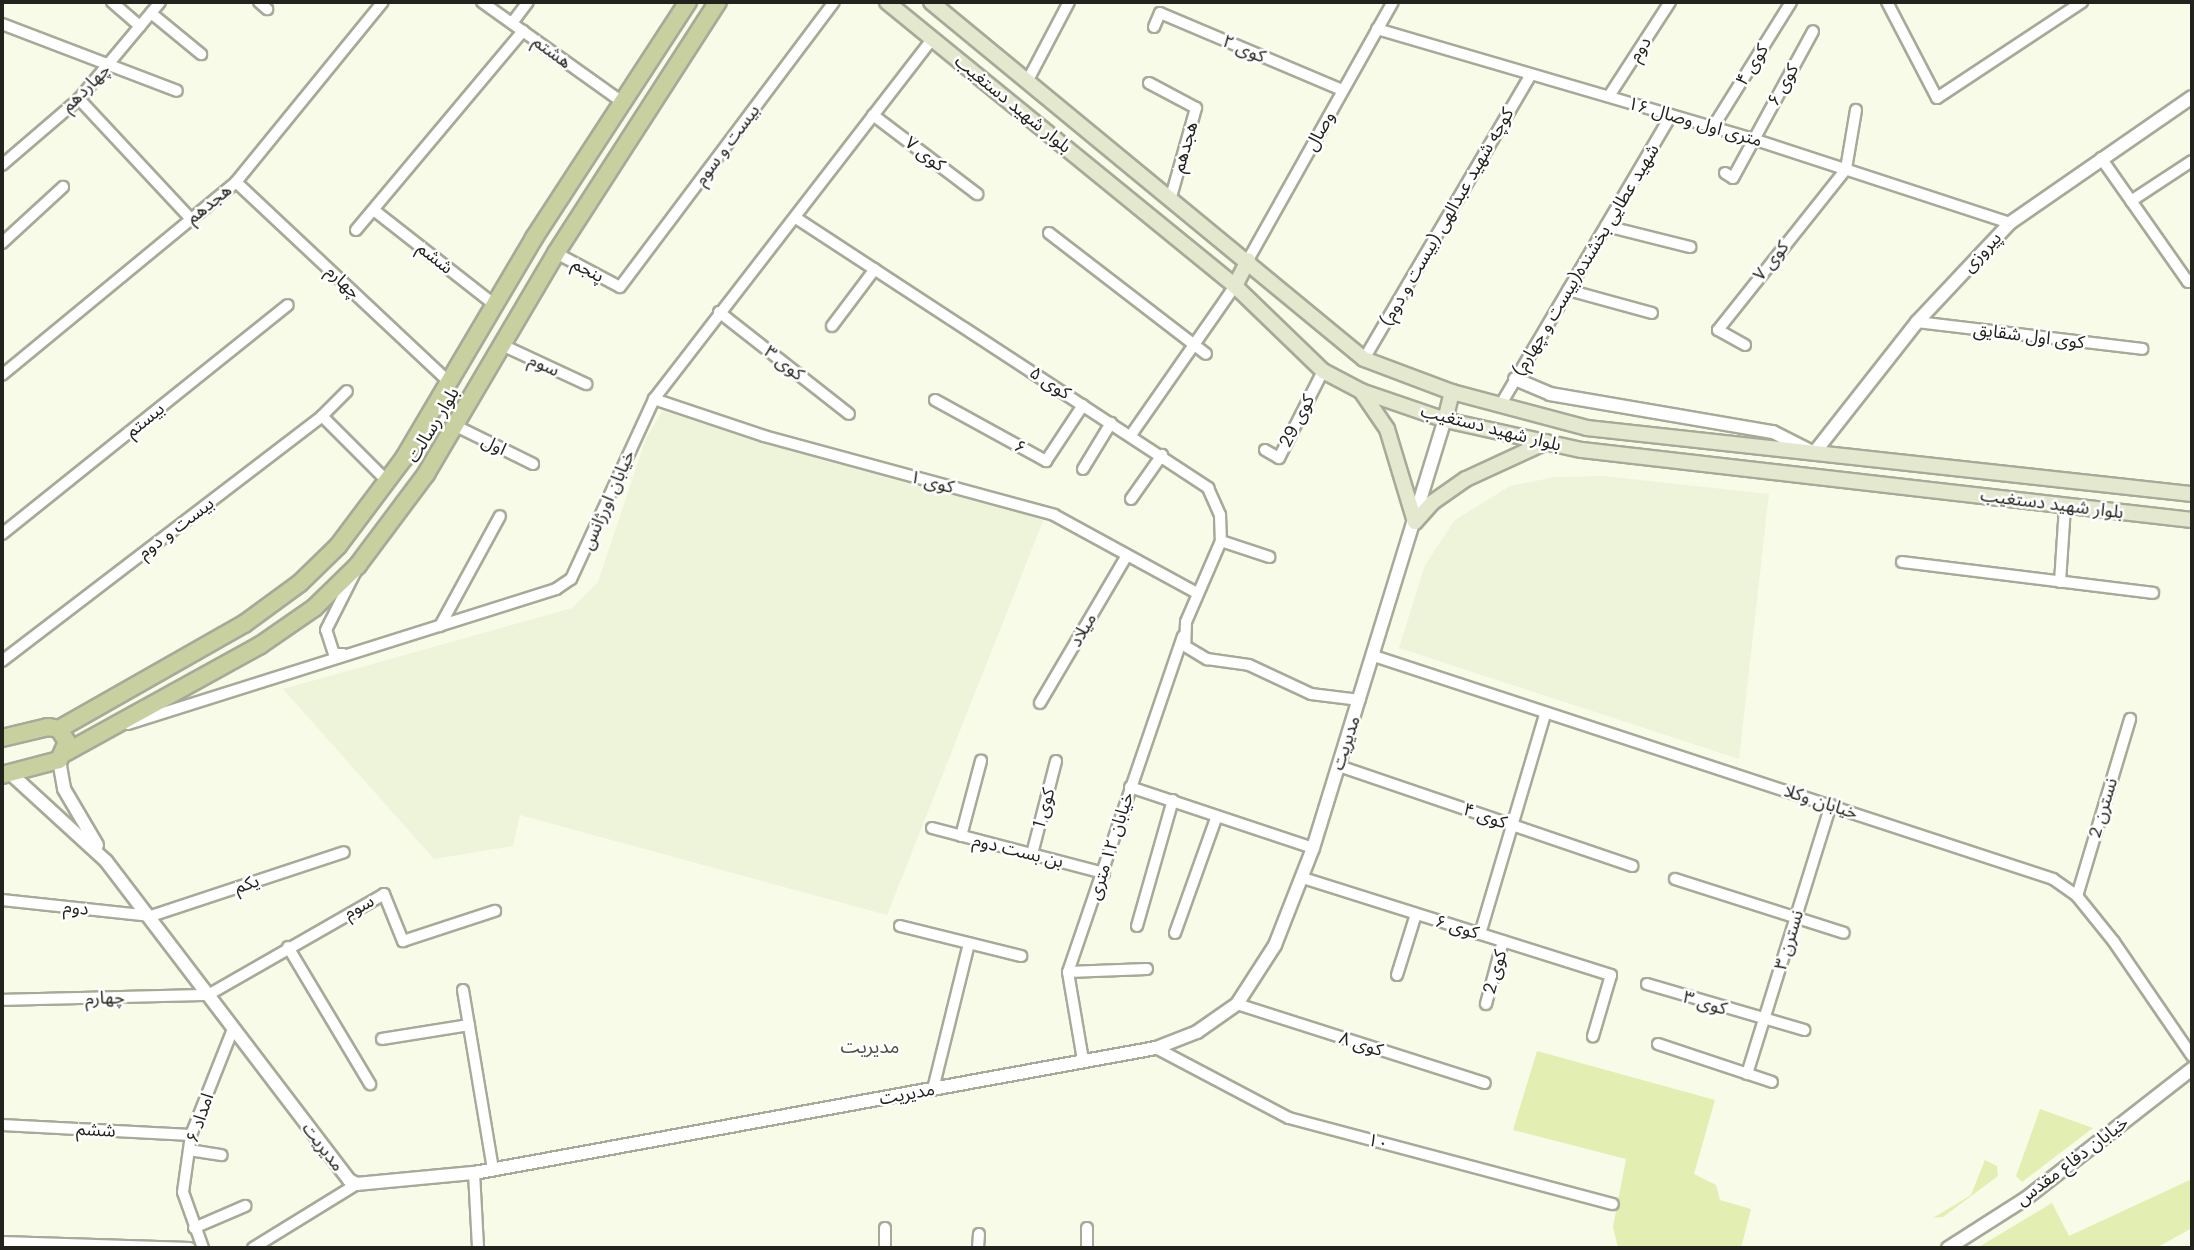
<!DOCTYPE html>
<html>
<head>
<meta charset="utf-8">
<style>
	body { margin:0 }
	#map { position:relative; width:2194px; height:1250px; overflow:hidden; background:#f7fbe8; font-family:"DM Sans","Noto Sans Arabic",sans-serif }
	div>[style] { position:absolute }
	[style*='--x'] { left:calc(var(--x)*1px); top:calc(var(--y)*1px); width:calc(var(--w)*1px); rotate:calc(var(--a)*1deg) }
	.built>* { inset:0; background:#eef4d9 }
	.green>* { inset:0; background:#e3eeb3 }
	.roads { filter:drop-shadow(2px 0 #a6aa98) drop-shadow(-2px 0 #a6aa98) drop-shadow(0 2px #a6aa98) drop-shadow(0 -2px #a6aa98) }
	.minor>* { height:10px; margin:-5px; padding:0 5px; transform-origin:5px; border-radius:5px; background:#fff }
	.tertiary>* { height:12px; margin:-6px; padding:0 6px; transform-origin:6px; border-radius:6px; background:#fff }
	.secondary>* { height:14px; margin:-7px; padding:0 7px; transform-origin:7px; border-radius:7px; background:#e4e8cf }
	.primary>* { height:16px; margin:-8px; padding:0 8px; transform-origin:8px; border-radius:8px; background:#c9d0a0 }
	span { translate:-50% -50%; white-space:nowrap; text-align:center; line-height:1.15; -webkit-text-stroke:5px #fff; paint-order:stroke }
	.street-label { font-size:18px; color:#22231d }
	.neighbourhood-label { font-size:19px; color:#4e5141 }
	.frame { position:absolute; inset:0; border:4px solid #22231d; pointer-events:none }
</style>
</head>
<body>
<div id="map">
	<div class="built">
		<i style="clip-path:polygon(663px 410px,1045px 516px,887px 915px,520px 815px,513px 846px,434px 859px,283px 689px,572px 608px,598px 582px,646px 438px)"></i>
		<i style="clip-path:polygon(1603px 476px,1769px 494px,1739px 759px,1399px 648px,1425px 565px,1455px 520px,1510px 486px,1555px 477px)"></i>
	</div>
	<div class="green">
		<i style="clip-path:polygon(1537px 1051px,1715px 1100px,1694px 1174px,1716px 1185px,1720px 1200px,1751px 1209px,1741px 1248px,1618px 1248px,1613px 1227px,1626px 1159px,1513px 1130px)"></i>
		<i style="clip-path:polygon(2040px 1109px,2093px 1128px,2022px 1182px,2016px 1176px)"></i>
		<i style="clip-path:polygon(1985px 1160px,1997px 1166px,1998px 1176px,1943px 1217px,1933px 1218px,1971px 1195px)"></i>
		<i style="clip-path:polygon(2192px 1179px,2192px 1228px,2156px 1248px,1977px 1248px,2052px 1203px,2069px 1236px)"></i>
	</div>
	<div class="roads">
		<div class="minor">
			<i style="--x:112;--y:2;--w:37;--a:41"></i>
			<i style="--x:259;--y:2;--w:11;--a:41"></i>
			<i style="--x:482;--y:2;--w:172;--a:35.5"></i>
			<i style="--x:1887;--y:2;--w:108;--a:62.5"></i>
			<i style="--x:1937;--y:98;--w:174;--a:-33.5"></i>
			<i style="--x:151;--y:13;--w:65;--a:39.4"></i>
			<i style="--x:512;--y:23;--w:26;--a:-53"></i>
			<i style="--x:2;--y:24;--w:187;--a:20.9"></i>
			<i style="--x:1154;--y:27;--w:15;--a:-67"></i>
			<i style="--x:1160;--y:13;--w:198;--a:22.9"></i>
			<i style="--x:1377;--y:29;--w:392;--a:16.3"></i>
			<i style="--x:1753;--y:139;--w:270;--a:18.1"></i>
			<i style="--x:1028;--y:80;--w:88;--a:-62.3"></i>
			<i style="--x:1149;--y:83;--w:53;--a:28"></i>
			<i style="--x:1196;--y:108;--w:92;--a:105.7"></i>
			<i style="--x:1609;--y:96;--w:112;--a:-57"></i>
			<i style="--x:79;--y:99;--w:164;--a:47"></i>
			<i style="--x:873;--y:115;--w:131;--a:37.2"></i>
			<i style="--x:1713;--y:127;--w:147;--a:-58"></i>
			<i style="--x:2101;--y:158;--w:151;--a:54.9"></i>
			<i style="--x:2188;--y:282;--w:5;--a:-37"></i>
			<i style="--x:2;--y:165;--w:101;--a:-40.6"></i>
			<i style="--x:79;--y:99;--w:126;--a:-50.1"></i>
			<i style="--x:1725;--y:173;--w:9;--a:32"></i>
			<i style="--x:1733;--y:178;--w:167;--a:-61.4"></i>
			<i style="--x:236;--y:182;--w:292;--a:43.2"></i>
			<i style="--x:2131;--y:201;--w:73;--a:-33.3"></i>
			<i style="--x:375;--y:211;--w:154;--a:38.1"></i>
			<i style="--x:796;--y:218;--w:493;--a:33.2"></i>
			<i style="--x:1208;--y:488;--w:30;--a:66"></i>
			<i style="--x:1220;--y:515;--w:26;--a:88"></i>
			<i style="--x:1221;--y:541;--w:88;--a:113.4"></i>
			<i style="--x:1186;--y:622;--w:24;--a:92"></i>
			<i style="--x:1185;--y:646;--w:26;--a:31"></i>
			<i style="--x:1207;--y:659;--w:42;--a:8.1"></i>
			<i style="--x:1249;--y:665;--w:68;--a:25.1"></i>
			<i style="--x:1311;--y:694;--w:49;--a:7"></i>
			<i style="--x:1606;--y:226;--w:87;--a:14"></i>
			<i style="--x:356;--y:230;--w:260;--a:-50"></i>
			<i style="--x:1049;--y:233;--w:198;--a:37.6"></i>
			<i style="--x:2;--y:243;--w:83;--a:-42.6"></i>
			<i style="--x:556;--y:253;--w:72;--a:28"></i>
			<i style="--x:620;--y:287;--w:356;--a:-53.1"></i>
			<i style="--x:1248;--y:260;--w:296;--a:-60.7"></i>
			<i style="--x:1568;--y:290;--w:87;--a:15.3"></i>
			<i style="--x:719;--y:312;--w:165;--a:38.1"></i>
			<i style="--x:1917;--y:322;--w:227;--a:6.8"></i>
			<i style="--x:832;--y:326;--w:71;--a:-53"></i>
			<i style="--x:502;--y:345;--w:93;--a:24.9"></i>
			<i style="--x:1745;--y:345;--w:31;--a:-151"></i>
			<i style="--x:1718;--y:330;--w:206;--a:-51.5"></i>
			<i style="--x:1846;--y:169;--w:60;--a:-80.4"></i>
			<i style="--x:1364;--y:359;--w:328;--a:-59.6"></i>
			<i style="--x:2;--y:375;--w:303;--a:-39.5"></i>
			<i style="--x:236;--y:182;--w:232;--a:-50.8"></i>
			<i style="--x:654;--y:399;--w:116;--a:18.6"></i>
			<i style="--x:764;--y:436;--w:301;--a:15.2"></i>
			<i style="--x:1054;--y:515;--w:163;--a:28.6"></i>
			<i style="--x:935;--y:400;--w:127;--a:28.8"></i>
			<i style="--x:1046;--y:461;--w:67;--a:-56.5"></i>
			<i style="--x:1501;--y:404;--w:335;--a:-59.5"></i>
			<i style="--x:322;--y:416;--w:93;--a:45"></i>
			<i style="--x:456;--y:426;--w:86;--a:26.3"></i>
			<i style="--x:1131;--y:435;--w:182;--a:-55.1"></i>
			<i style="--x:1265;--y:450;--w:16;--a:30"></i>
			<i style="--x:1279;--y:458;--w:97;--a:-63.2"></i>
			<i style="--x:1083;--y:469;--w:54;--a:-58.7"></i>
			<i style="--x:1131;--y:499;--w:54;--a:-54.8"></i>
			<i style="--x:2;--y:534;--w:366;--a:-38.7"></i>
			<i style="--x:1221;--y:541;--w:51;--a:18.4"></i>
			<i style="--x:1902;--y:562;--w:253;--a:7"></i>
			<i style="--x:2060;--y:582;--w:75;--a:-86.2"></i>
			<i style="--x:440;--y:626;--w:125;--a:-61.4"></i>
			<i style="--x:343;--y:654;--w:9;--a:180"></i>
			<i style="--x:334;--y:654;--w:25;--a:-108"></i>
			<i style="--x:326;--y:630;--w:68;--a:-63.1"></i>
			<i style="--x:1374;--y:656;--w:715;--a:18.18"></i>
			<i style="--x:2053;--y:879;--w:29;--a:35"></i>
			<i style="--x:2077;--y:896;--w:59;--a:51.2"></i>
			<i style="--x:2114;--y:942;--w:138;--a:55.6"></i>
			<i style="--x:2;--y:661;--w:403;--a:-37.4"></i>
			<i style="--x:322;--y:416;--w:35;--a:-45"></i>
			<i style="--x:1040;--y:703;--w:169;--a:-59.5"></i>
			<i style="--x:128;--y:724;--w:449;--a:-17.5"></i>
			<i style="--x:556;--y:589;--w:18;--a:-34"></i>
			<i style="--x:571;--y:579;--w:198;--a:-65.2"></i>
			<i style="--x:654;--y:399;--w:456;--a:-52.3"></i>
			<i style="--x:1339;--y:766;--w:310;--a:18.8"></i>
			<i style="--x:1130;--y:787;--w:193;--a:18.4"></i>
			<i style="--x:932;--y:828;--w:178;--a:14.7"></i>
			<i style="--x:961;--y:836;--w:78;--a:-75.1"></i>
			<i style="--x:1032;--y:854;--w:96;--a:-75.5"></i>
			<i style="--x:1303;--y:878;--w:323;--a:17.5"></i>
			<i style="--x:1611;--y:975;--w:64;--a:106.4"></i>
			<i style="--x:1675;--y:879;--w:177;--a:17.7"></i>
			<i style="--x:2077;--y:896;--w:185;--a:-73.3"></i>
			<i style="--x:2;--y:900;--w:150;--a:6.1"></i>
			<i style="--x:151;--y:916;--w:203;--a:-18.3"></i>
			<i style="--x:900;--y:926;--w:125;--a:13.9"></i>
			<i style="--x:1137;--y:926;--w:131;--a:-74.1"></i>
			<i style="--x:1175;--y:933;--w:124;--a:-70.3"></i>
			<i style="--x:1480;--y:934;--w:228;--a:-73.5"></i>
			<i style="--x:288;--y:947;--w:160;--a:59.1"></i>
			<i style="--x:1068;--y:972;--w:79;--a:-2.2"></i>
			<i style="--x:1397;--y:975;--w:64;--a:-72.7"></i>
			<i style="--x:1647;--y:984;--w:164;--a:16.3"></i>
			<i style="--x:463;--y:990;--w:182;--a:80.5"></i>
			<i style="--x:2;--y:1000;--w:206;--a:-1.4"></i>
			<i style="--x:208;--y:995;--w:203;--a:-29.8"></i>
			<i style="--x:384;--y:894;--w:51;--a:68"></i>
			<i style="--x:403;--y:941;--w:97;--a:-18.1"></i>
			<i style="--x:1237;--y:1004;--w:260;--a:17.7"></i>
			<i style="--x:1486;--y:1004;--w:65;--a:-74.9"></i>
			<i style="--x:382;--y:1039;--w:88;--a:-9.1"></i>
			<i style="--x:1658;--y:1044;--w:120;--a:18.4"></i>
			<i style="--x:1156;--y:1048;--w:150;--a:27.8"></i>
			<i style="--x:1289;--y:1118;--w:335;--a:14.9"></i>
			<i style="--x:1083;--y:1060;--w:89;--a:-99.7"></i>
			<i style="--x:1068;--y:972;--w:355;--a:-71.1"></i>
			<i style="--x:1747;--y:1074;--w:282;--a:-72.7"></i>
			<i style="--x:933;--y:1089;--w:150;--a:-76.1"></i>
			<i style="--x:2;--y:1125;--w:189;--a:3"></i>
			<i style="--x:189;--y:1150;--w:33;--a:9"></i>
			<i style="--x:474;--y:1173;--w:75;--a:86.9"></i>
			<i style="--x:194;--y:1228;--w:56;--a:-23.3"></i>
			<i style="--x:2;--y:1242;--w:188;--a:1.8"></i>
			<i style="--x:203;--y:1248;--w:59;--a:-109.7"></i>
			<i style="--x:183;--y:1192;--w:58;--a:-82"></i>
			<i style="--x:191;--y:1135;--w:114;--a:-68.4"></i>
			<i style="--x:253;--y:1248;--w:122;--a:-31.6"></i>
			<i style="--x:885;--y:1248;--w:20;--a:-90"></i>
			<i style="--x:978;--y:1248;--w:14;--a:-86"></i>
			<i style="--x:1087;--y:1248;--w:20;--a:-90"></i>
		</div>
		<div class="tertiary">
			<i style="--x:1515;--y:379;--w:38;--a:23"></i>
			<i style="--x:1550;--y:394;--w:226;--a:9.7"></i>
			<i style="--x:1773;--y:432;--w:46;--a:27.1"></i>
			<i style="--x:1814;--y:453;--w:167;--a:-51.8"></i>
			<i style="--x:1917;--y:322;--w:136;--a:-46.8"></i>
			<i style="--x:2010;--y:223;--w:221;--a:-34.7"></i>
			<i style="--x:59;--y:760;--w:29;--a:80"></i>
			<i style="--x:64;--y:789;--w:65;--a:59.5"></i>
			<i style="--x:11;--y:774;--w:129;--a:42.5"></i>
			<i style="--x:106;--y:861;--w:401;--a:52.7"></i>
			<i style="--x:349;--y:1180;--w:9;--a:27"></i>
			<i style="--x:357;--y:1184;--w:118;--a:-5.4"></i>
			<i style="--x:474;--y:1173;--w:693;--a:-10.39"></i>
			<i style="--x:1156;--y:1048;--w:44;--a:-21.3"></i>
			<i style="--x:1197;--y:1032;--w:49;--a:-35"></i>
			<i style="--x:1237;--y:1004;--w:70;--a:-57.2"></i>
			<i style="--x:1275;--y:945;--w:104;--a:-68.6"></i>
			<i style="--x:1313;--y:848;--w:448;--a:-72.9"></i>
			<i style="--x:1948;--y:1248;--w:91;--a:-32.5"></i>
			<i style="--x:2025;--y:1199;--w:212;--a:-37.9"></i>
		</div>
		<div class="secondary">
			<i style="--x:887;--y:2;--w:449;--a:39.2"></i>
			<i style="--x:1235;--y:286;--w:122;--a:44"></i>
			<i style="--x:1323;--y:371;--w:43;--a:27.8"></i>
			<i style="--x:1361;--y:391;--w:89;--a:19"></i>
			<i style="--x:1445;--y:420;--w:140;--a:12.4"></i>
			<i style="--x:1582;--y:450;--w:614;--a:6.55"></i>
			<i style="--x:931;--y:2;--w:561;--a:39.5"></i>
			<i style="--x:1364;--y:359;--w:94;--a:20.6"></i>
			<i style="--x:1452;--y:392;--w:140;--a:14.9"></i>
			<i style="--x:1587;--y:428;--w:609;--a:6.23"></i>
			<i style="--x:1235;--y:286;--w:29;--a:-63"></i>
			<i style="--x:1361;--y:391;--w:46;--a:55.6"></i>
			<i style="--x:1387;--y:429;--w:97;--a:73.2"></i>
			<i style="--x:1445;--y:420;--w:29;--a:-76"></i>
			<i style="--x:1415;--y:522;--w:27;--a:-48"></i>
			<i style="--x:1433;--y:502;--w:40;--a:-34.9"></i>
			<i style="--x:1466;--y:479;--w:88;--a:-24.8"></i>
		</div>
		<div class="primary">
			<i style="--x:59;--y:729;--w:213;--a:-29.6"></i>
			<i style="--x:244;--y:624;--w:69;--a:-36.2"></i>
			<i style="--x:300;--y:583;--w:53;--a:-44.2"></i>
			<i style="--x:338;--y:546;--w:110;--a:-53.1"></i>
			<i style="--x:404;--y:458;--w:256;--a:-59.4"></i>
			<i style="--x:534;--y:238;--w:282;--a:-56.9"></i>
			<i style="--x:2;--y:738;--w:47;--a:-13.4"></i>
			<i style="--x:48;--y:727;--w:11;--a:10"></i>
			<i style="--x:59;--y:729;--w:15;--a:58"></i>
			<i style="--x:67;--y:742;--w:20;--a:114"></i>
			<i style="--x:59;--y:760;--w:59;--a:165.3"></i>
			<i style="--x:65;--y:753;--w:222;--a:-28.9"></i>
			<i style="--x:259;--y:646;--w:67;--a:-34.6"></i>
			<i style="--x:314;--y:608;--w:62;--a:-44.3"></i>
			<i style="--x:358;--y:565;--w:114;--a:-53.2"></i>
			<i style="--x:426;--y:474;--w:256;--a:-59.5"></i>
			<i style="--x:556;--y:253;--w:299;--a:-57.2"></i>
		</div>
	</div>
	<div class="street-label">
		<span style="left:1244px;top:49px;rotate:23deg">کوی ۲</span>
		<span style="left:1640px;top:49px;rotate:-57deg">دوم</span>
		<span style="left:552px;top:52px;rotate:36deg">هشتم</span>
		<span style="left:1752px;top:65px;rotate:-58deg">کوی ۴</span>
		<span style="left:1783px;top:85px;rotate:-61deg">کوی ۶</span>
		<span style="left:86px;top:88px;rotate:-45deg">چهاردهم</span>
		<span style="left:1013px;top:104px;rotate:39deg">بلوار شهید دستغیب</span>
		<span style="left:1695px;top:122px;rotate:16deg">۱۶ متری اول وصال</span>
		<span style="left:1320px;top:131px;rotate:-61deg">وصال</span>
		<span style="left:727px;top:145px;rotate:-53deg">بیست و سوم</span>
		<span style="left:1185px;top:147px;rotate:-74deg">هجدهم</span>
		<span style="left:925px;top:154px;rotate:37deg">کوی ۷</span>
		<span style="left:209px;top:204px;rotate:-39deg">هجدهم</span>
		<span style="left:1447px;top:217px;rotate:-60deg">کوچه شهید عبدالهی (بیست و دوم)</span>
		<span style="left:1982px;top:252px;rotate:-47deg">پیروزی</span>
		<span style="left:435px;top:258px;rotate:38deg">ششم</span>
		<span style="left:1586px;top:260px;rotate:-59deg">شهید عطایی بخشنده(بیست و چهارم)</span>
		<span style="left:1771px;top:261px;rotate:-51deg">کوی ۷</span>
		<span style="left:588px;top:270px;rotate:28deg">پنجم</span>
		<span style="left:343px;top:282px;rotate:43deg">چهارم</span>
		<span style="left:2029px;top:336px;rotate:7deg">کوی اول شقایق</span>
		<span style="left:784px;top:363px;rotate:38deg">کوی ۳</span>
		<span style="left:544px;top:365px;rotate:25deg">سوم</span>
		<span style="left:1050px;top:383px;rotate:33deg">کوی ۵</span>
		<span style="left:145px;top:420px;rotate:-39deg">بیستم</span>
		<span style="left:1297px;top:421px;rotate:-63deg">کوی 29</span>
		<span style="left:433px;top:425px;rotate:-59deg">بلوار رسالت</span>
		<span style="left:1491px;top:428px;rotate:14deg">بلوار شهید دستغیب</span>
		<span style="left:494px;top:445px;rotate:26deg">اول</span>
		<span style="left:1020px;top:447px;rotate:29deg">۶</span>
		<span style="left:932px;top:482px;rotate:15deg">کوی ۱</span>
		<span style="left:608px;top:500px;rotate:-66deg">خیابان اورژانس</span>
		<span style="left:2052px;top:504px;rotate:7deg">بلوار شهید دستغیب</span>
		<span style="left:176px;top:528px;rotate:-37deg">بیست و دوم</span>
		<span style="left:1083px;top:630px;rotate:-60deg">میلاد</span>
		<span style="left:1346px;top:743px;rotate:-72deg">مدیریت</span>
		<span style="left:1821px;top:802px;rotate:18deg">خیابان وکلا</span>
		<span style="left:1044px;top:808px;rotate:-75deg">کوی 1</span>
		<span style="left:2103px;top:808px;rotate:-73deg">نسترن 2</span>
		<span style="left:1485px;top:816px;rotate:19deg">کوی ۴</span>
		<span style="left:1111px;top:846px;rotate:-72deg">خیابان ۱۲ متری</span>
		<span style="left:1018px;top:851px;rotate:14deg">بن بست دوم</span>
		<span style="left:247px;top:884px;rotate:-18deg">یکم</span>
		<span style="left:359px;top:907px;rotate:-29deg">سوم</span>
		<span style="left:76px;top:908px;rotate:6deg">دوم</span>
		<span style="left:1457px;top:927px;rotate:17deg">کوی ۶</span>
		<span style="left:1789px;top:940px;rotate:-73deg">نسترن ۳</span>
		<span style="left:1495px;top:972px;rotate:-74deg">کوی 2</span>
		<span style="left:105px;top:998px;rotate:-1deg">چهارم</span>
		<span style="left:1705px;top:1003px;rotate:17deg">کوی ۳</span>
		<span style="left:1361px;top:1044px;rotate:18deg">کوی ۸</span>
		<span style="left:907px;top:1094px;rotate:-10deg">مدیریت</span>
		<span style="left:200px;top:1118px;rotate:-71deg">امداد ۶</span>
		<span style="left:96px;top:1130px;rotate:3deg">ششم</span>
		<span style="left:1378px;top:1142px;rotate:15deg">۱۰</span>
		<span style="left:323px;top:1147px;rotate:52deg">مدیریت</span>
		<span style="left:2072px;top:1161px;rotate:-37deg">خیابان دفاع مقدس</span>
	</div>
	<div class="neighbourhood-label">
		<span style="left:870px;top:1047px">مدیریت</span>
	</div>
	<div class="frame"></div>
</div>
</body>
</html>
